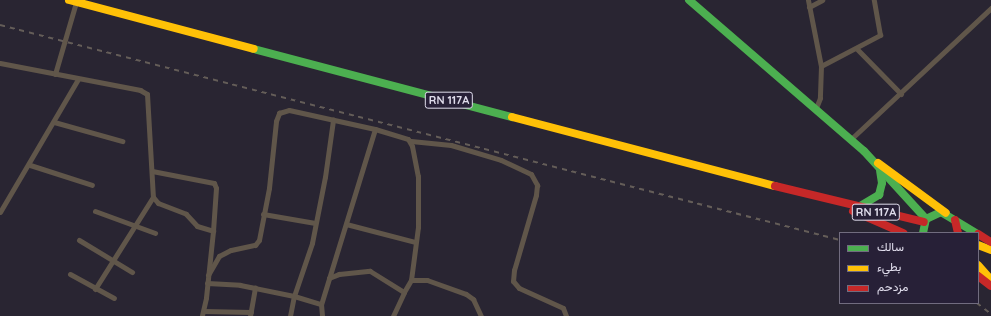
<!DOCTYPE html>
<html>
<head>
<meta charset="utf-8">
<style>
	body { margin:0 }
	#map { position:relative; width:991px; height:316px; overflow:hidden; background:#292532; font-family:Quicksand,Vazirmatn,sans-serif }
	div>[style] { position:absolute }
	[style*='--x'] { left:calc(var(--x)*1px); top:calc(var(--y)*1px); width:calc(var(--w)*1px); rotate:calc(var(--a)*1deg) }
	.street>* { height:5px; margin:-2.5px; padding:0 2.5px; transform-origin:2.5px; border-radius:2.5px; background:#60564a }
	.fast>* { height:8px; margin:-4px; padding:0 4px; transform-origin:4px; border-radius:4px; background:#4caf50 }
	.slow>* { height:8px; margin:-4px; padding:0 4px; transform-origin:4px; border-radius:4px; background:#ffc107 }
	.jam>* { height:8px; margin:-4px; padding:0 4px; transform-origin:4px; border-radius:4px; background:#c62828 }
	.rail>* { height:1.5px; margin-top:-0.75px; transform-origin:0; background:repeating-linear-gradient(90deg,#645d58 0 5px,transparent 0 10px) }
	span { translate:-50% -50%; white-space:nowrap; text-align:center; line-height:1.15; -webkit-text-stroke:4px #272037; paint-order:stroke }
	.shield-label span { padding:1px 3px; background:#272037; border:1px solid; border-radius:3px; -webkit-text-stroke-width:0 }
	.shield-label { font-size:11px; color:#e0ddec; font-weight:700 }
	.legend { position:absolute; left:839px; top:232px; width:140px; height:72px; box-sizing:border-box; background:#272037; border:1px solid #716c7f; margin:0; padding:5px 7px; list-style:none; font-size:12px; color:#e0ddec }
	.legend li { display:flex; align-items:center; gap:8px; height:20px }
	.legend b { width:20px; border:1px solid #716c7f }
</style>
</head>
<body>
<div id="map">
	<div class="street">
		<i style="--x:808;--y:0;--w:67;--a:78.9"></i>
		<i style="--x:821;--y:66;--w:32;--a:92"></i>
		<i style="--x:820;--y:98;--w:11;--a:112"></i>
		<i style="--x:809;--y:7;--w:15;--a:-28"></i>
		<i style="--x:857;--y:49;--w:63;--a:45.6"></i>
		<i style="--x:0;--y:63;--w:143;--a:10.9"></i>
		<i style="--x:140;--y:90;--w:8;--a:30"></i>
		<i style="--x:147;--y:94;--w:103;--a:86.7"></i>
		<i style="--x:153;--y:197;--w:8;--a:50"></i>
		<i style="--x:158;--y:203;--w:30;--a:21"></i>
		<i style="--x:186;--y:214;--w:16;--a:47"></i>
		<i style="--x:197;--y:226;--w:17;--a:17"></i>
		<i style="--x:213;--y:231;--w:67;--a:96"></i>
		<i style="--x:206;--y:298;--w:18;--a:103"></i>
		<i style="--x:821;--y:66;--w:67;--a:-27.7"></i>
		<i style="--x:880;--y:35;--w:36;--a:-100"></i>
		<i style="--x:55;--y:74;--w:75;--a:-73.7"></i>
		<i style="--x:54;--y:122;--w:71;--a:15.6"></i>
		<i style="--x:375;--y:129;--w:34;--a:17"></i>
		<i style="--x:408;--y:139;--w:8;--a:60"></i>
		<i style="--x:412;--y:146;--w:31;--a:79"></i>
		<i style="--x:418;--y:176;--w:51;--a:90"></i>
		<i style="--x:418;--y:227;--w:53;--a:97.5"></i>
		<i style="--x:851;--y:139;--w:192;--a:-43.1"></i>
		<i style="--x:411;--y:141;--w:40;--a:5.7"></i>
		<i style="--x:451;--y:145;--w:52;--a:16.7"></i>
		<i style="--x:501;--y:160;--w:33;--a:25"></i>
		<i style="--x:531;--y:174;--w:13;--a:61"></i>
		<i style="--x:537;--y:185;--w:10;--a:96"></i>
		<i style="--x:536;--y:195;--w:78;--a:106.3"></i>
		<i style="--x:514;--y:270;--w:11;--a:95"></i>
		<i style="--x:513;--y:281;--w:9;--a:49"></i>
		<i style="--x:519;--y:288;--w:48;--a:24.4"></i>
		<i style="--x:563;--y:308;--w:9;--a:69"></i>
		<i style="--x:30;--y:165;--w:65;--a:17.9"></i>
		<i style="--x:152;--y:171;--w:63;--a:11"></i>
		<i style="--x:214;--y:183;--w:5;--a:68"></i>
		<i style="--x:216;--y:188;--w:43;--a:94"></i>
		<i style="--x:95;--y:211;--w:64;--a:20.1"></i>
		<i style="--x:0;--y:212;--w:154;--a:-59.6"></i>
		<i style="--x:263;--y:214;--w:53;--a:9.8"></i>
		<i style="--x:346;--y:224;--w:71;--a:14.6"></i>
		<i style="--x:79;--y:240;--w:62;--a:31.1"></i>
		<i style="--x:70;--y:274;--w:50;--a:28.6"></i>
		<i style="--x:208;--y:275;--w:22;--a:-60"></i>
		<i style="--x:219;--y:256;--w:13;--a:-27"></i>
		<i style="--x:231;--y:250;--w:25;--a:-12"></i>
		<i style="--x:255;--y:245;--w:6;--a:-51"></i>
		<i style="--x:259;--y:240;--w:53;--a:-79.1"></i>
		<i style="--x:269;--y:188;--w:67;--a:-84"></i>
		<i style="--x:276;--y:121;--w:9;--a:-69"></i>
		<i style="--x:279;--y:113;--w:10;--a:-17"></i>
		<i style="--x:289;--y:110;--w:88;--a:12.5"></i>
		<i style="--x:375;--y:129;--w:183;--a:107.1"></i>
		<i style="--x:329;--y:278;--w:11;--a:-22"></i>
		<i style="--x:339;--y:274;--w:31;--a:-6"></i>
		<i style="--x:370;--y:271;--w:40;--a:32"></i>
		<i style="--x:404;--y:292;--w:14;--a:-60"></i>
		<i style="--x:411;--y:280;--w:16;--a:0"></i>
		<i style="--x:427;--y:280;--w:41;--a:19.7"></i>
		<i style="--x:466;--y:294;--w:9;--a:36"></i>
		<i style="--x:473;--y:299;--w:19;--a:65"></i>
		<i style="--x:207;--y:283;--w:33;--a:3"></i>
		<i style="--x:240;--y:285;--w:55;--a:11.5"></i>
		<i style="--x:294;--y:296;--w:56;--a:-71.2"></i>
		<i style="--x:312;--y:243;--w:67;--a:-78.9"></i>
		<i style="--x:325;--y:177;--w:58;--a:-82"></i>
		<i style="--x:95;--y:289;--w:109;--a:-57.8"></i>
		<i style="--x:204;--y:311;--w:47;--a:1.2"></i>
		<i style="--x:250;--y:316;--w:29;--a:-80"></i>
		<i style="--x:290;--y:316;--w:20;--a:-79"></i>
		<i style="--x:294;--y:296;--w:28;--a:17"></i>
		<i style="--x:321;--y:304;--w:12;--a:85"></i>
		<i style="--x:393;--y:316;--w:26;--a:-65"></i>
	</div>
	<div class="fast">
		<i style="--x:689;--y:0;--w:231;--a:40.8"></i>
		<i style="--x:864;--y:151;--w:92;--a:47.6"></i>
		<i style="--x:254;--y:49;--w:267;--a:14.8"></i>
		<i style="--x:857;--y:208;--w:26;--a:-31"></i>
		<i style="--x:879;--y:195;--w:12;--a:-76"></i>
		<i style="--x:882;--y:183;--w:12;--a:-99"></i>
		<i style="--x:923;--y:233;--w:14;--a:-78"></i>
		<i style="--x:926;--y:219;--w:17;--a:-25"></i>
		<i style="--x:941;--y:212;--w:41;--a:31"></i>
	</div>
	<div class="slow">
		<i style="--x:69;--y:0;--w:191;--a:14.8"></i>
		<i style="--x:512;--y:117;--w:272;--a:14.7"></i>
		<i style="--x:878;--y:163;--w:84;--a:36.3"></i>
		<i style="--x:978;--y:245;--w:14;--a:21"></i>
		<i style="--x:978;--y:265;--w:20;--a:49"></i>
	</div>
	<div class="jam">
		<i style="--x:775;--y:186;--w:153;--a:13.6"></i>
		<i style="--x:853;--y:211;--w:55;--a:23.7"></i>
		<i style="--x:955;--y:220;--w:13;--a:77"></i>
		<i style="--x:978;--y:234;--w:15;--a:32"></i>
		<i style="--x:978;--y:276;--w:16;--a:38"></i>
	</div>
	<div class="rail">
		<i style="--x:0;--y:25;--w:867;--a:14.36"></i>
		<i style="--x:977;--y:303;--w:18;--a:38"></i>
	</div>
	<div class="shield-label">
		<span style="left:449px;top:100px">RN 117A</span>
		<span style="left:876px;top:212px">RN 117A</span>
	</div>
	<ul class="legend">
	<li><b style="height:5px;background:#4caf50"></b>سالك</li>
	<li><b style="height:5px;background:#ffc107"></b>بطيء</li>
	<li><b style="height:5px;background:#c62828"></b>مزدحم</li>
	</ul>
</div>
</body>
</html>
